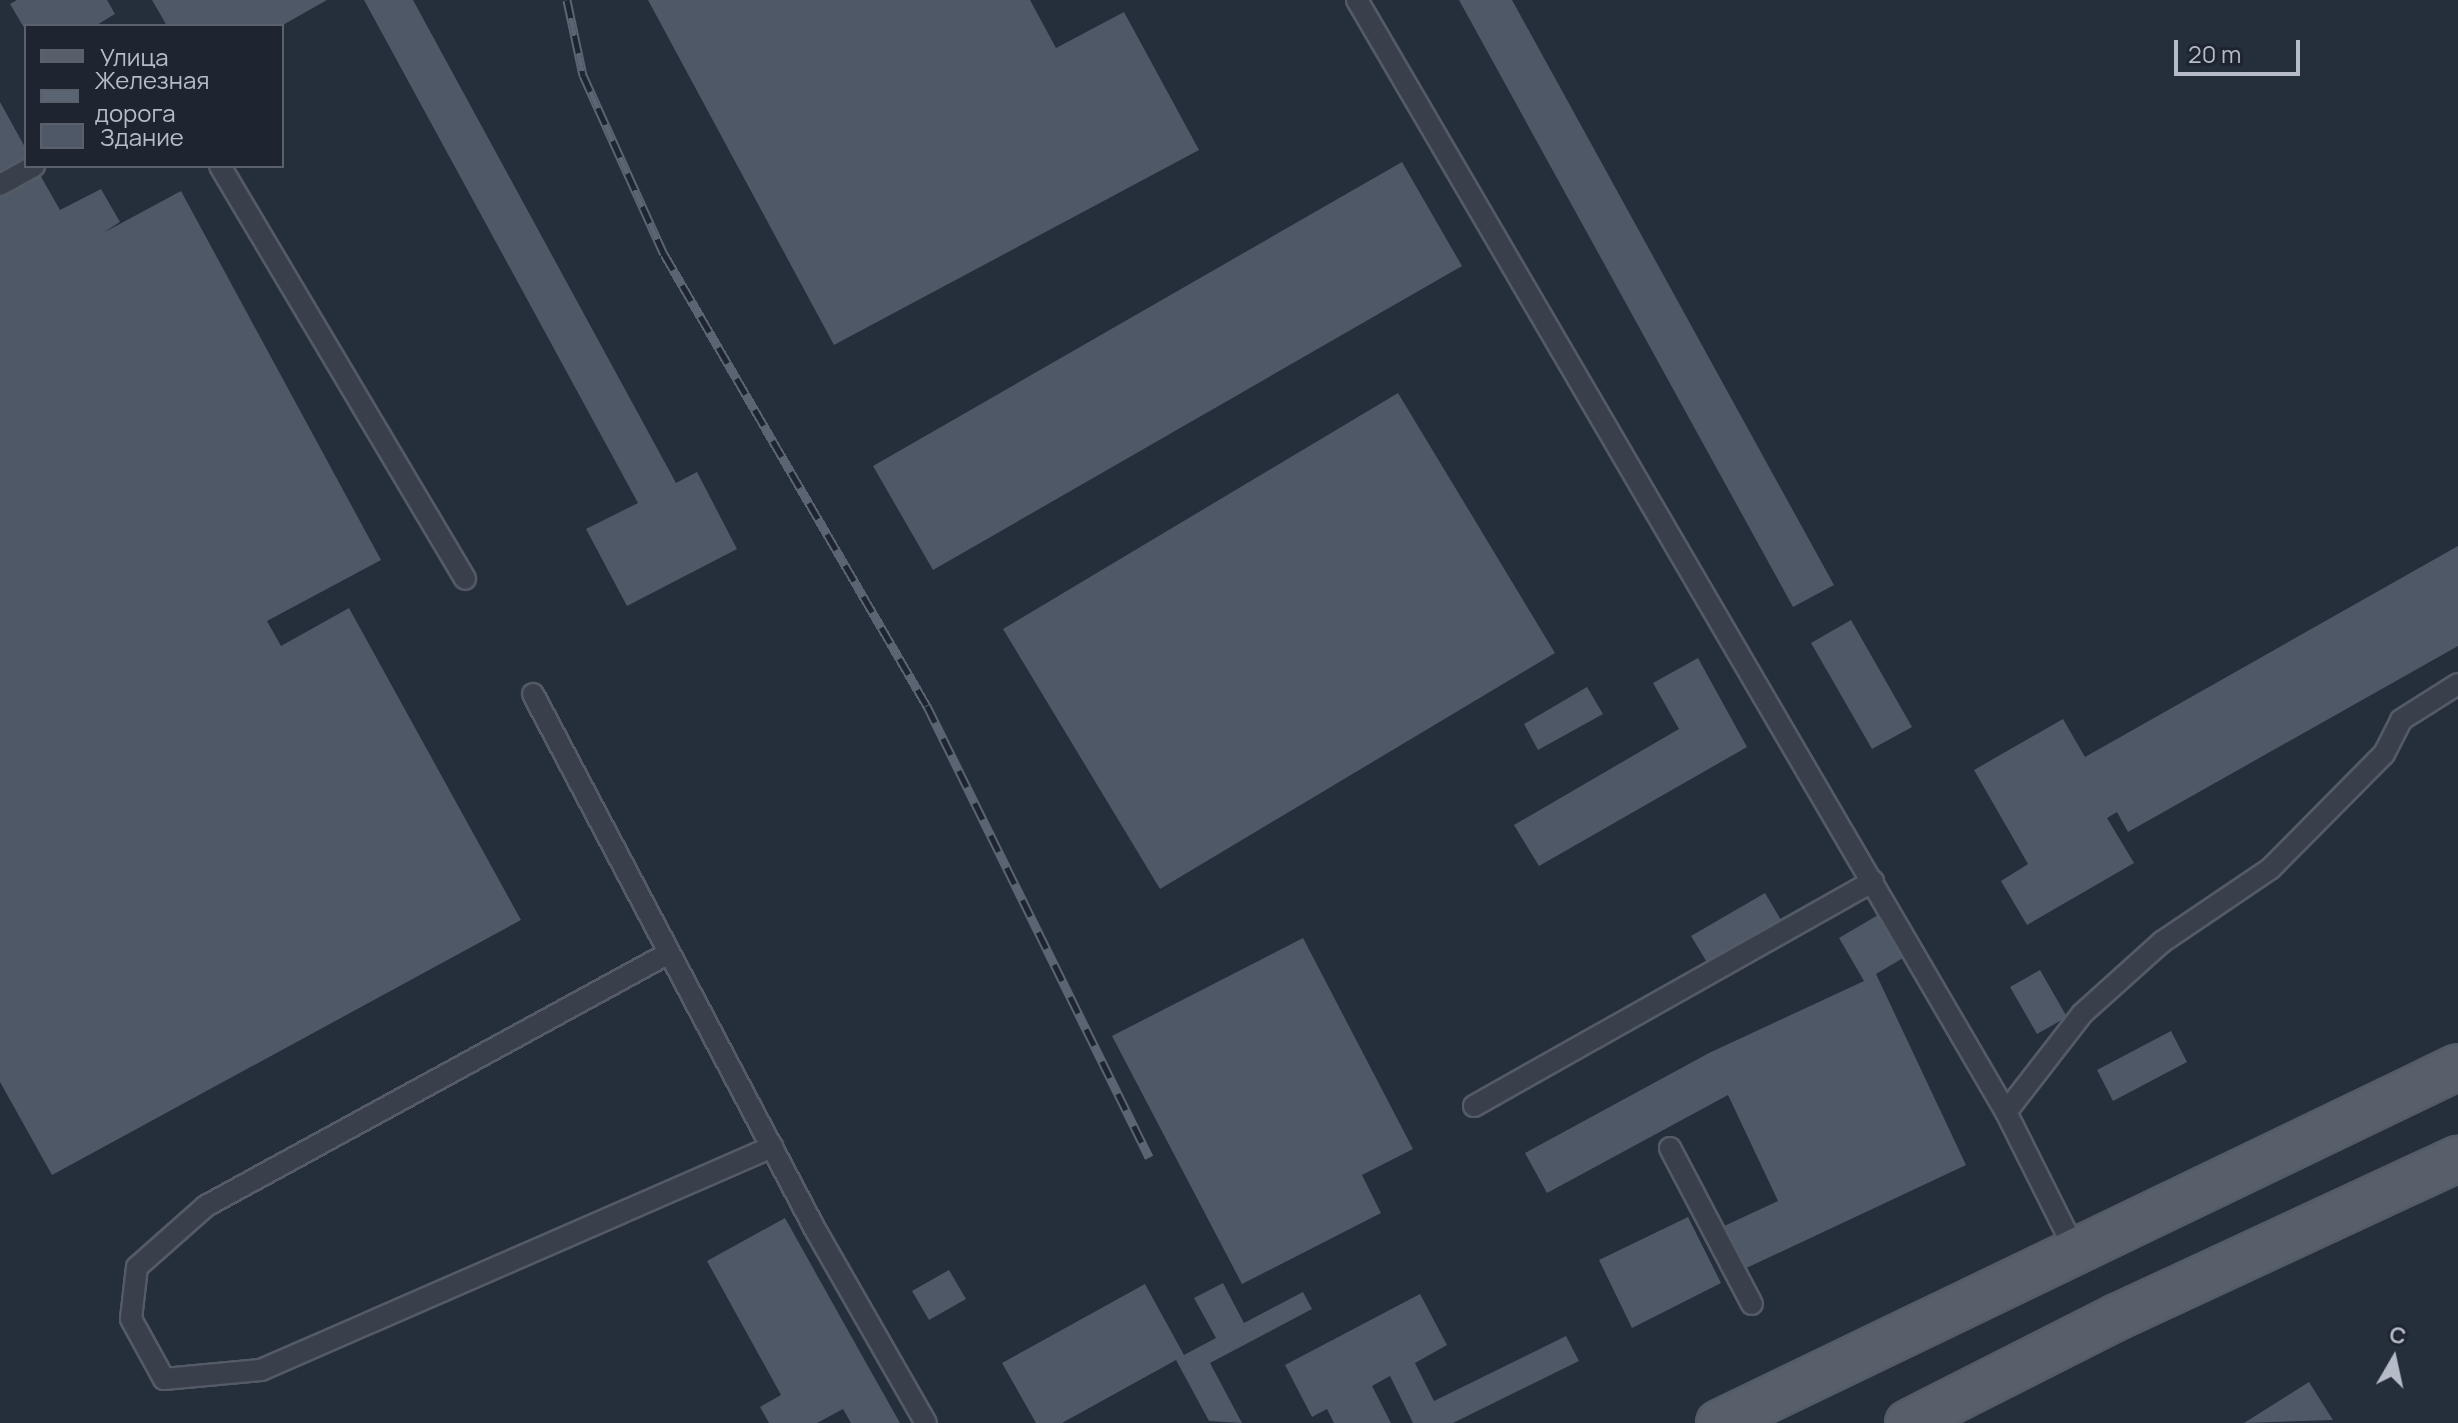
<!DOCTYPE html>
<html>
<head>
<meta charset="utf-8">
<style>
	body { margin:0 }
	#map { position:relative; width:2458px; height:1423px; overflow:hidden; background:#252e3b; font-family:Manrope,sans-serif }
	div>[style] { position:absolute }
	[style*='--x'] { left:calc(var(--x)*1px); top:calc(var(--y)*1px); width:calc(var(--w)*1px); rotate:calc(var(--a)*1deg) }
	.building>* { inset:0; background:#4e5867 }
	.roads { filter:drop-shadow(2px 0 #545b66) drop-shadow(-2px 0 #545b66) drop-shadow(0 2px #545b66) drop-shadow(0 -2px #545b66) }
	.lane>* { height:20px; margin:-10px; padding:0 10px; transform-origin:10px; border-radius:10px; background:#39404b }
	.primary>* { height:44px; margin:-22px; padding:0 22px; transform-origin:22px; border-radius:22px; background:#575f6b }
	.rail>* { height:9px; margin-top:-4.5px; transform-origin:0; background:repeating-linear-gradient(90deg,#1e2530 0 18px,#5b6472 0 36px); box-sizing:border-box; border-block:2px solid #5b6472 }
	span { translate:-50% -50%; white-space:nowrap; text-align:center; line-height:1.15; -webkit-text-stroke:7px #1e2530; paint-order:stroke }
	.legend { position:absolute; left:24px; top:24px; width:260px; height:144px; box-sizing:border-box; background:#1e2530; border:2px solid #5a616c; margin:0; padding:10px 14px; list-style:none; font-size:24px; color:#b5bbc7 }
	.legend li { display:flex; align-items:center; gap:16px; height:40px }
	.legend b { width:40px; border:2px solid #5a616c }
	.north { position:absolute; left:2354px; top:1319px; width:80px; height:80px; -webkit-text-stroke:6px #1e2530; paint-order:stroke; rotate:9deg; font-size:22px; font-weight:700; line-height:32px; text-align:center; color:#b5bbc7 }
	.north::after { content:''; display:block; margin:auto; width:28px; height:36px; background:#b5bbc7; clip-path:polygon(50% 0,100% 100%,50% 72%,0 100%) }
	.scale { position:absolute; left:2174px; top:40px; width:126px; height:36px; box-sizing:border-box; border:4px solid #b5bbc7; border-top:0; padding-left:10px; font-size:24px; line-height:28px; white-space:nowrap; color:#b5bbc7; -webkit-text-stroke:6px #1e2530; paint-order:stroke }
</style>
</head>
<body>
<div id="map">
	<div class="building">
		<i style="clip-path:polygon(17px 0,107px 0,115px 14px,95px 26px,26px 26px,26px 31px,10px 4px)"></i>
		<i style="clip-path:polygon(152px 0,327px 0,281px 26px,167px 26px)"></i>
		<i style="clip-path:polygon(364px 0,413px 0,676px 483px,697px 472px,737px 549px,627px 606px,586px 529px,638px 503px)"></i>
		<i style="clip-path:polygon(648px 0,1030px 0,1056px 48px,1124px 12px,1199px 150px,834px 345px)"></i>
		<i style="clip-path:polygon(1459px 0,1512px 0,1834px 585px,1793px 607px)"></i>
		<i style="clip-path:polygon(0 102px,26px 149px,26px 166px,35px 166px,60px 210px,101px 189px,120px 222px,103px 233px,181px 191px,381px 560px,267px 621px,281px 646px,349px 608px,521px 920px,52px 1175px,0 1082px)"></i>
		<i style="clip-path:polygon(1402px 162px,1462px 266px,933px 570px,873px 466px)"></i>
		<i style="clip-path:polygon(1398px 393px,1555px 653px,1160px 889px,1003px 629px)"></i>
		<i style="clip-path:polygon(2458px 546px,2458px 646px,2128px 832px,2117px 812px,2107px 818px,2134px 863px,2027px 925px,2001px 881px,2028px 864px,1974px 770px,2063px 719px,2085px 757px)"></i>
		<i style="clip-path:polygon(1851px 620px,1912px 727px,1872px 749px,1811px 643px)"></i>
		<i style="clip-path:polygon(1698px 658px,1747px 747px,1539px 866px,1514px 825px,1679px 729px,1653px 683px)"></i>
		<i style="clip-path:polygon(1587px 687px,1603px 714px,1538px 750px,1524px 724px)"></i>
		<i style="clip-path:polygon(1765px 893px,1781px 920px,1708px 964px,1691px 936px)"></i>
		<i style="clip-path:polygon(1878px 915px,1903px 958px,1876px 974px,1966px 1165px,1742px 1270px,1722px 1227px,1778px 1201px,1728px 1095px,1547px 1193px,1525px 1153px,1709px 1053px,1864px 981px,1839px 938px)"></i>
		<i style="clip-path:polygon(1303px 938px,1413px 1149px,1362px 1175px,1381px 1213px,1242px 1284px,1112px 1036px)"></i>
		<i style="clip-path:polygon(2040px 970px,2067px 1017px,2037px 1034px,2010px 987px)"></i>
		<i style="clip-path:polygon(2171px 1031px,2187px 1062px,2113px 1101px,2097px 1070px)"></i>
		<i style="clip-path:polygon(1688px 1217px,1721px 1283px,1632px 1328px,1599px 1260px)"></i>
		<i style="clip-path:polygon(785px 1218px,860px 1352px,900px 1423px,851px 1423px,843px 1409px,817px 1423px,769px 1423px,760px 1407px,781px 1395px,707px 1261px)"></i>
		<i style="clip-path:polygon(949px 1270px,966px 1299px,929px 1320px,912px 1291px)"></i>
		<i style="clip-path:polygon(1223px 1283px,1244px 1323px,1303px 1292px,1312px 1309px,1210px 1363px,1242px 1423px,1209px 1421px,1176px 1360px,1062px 1423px,1036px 1423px,1002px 1363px,1145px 1284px,1184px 1355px,1216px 1338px,1194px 1298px)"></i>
		<i style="clip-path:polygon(1420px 1294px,1447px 1345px,1415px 1363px,1434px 1401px,1566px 1336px,1579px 1361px,1453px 1423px,1413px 1423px,1390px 1376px,1372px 1386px,1391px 1423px,1334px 1423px,1327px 1409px,1312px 1417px,1285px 1365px)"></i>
		<i style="clip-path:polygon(2309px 1382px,2333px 1420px,2244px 1423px)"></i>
	</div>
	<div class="roads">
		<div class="lane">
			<i style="--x:1357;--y:0;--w:1288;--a:59.73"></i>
			<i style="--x:2006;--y:1112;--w:159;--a:63.4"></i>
			<i style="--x:220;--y:166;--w:480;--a:59.3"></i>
			<i style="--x:0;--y:185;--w:39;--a:-29"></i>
			<i style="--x:533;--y:694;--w:607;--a:62.21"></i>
			<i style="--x:816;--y:1231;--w:221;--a:60.2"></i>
			<i style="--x:669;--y:953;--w:528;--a:151.35"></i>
			<i style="--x:206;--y:1206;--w:92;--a:138.5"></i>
			<i style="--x:137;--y:1267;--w:52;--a:96.6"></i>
			<i style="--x:131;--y:1319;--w:68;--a:61.2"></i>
			<i style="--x:164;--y:1379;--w:97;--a:-5.3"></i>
			<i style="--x:261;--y:1370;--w:558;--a:-23.58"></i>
			<i style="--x:1474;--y:1106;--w:458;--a:-29.4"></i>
			<i style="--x:2006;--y:1112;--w:124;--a:-52.2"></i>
			<i style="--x:2082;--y:1014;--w:108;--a:-42"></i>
			<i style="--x:2162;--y:942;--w:130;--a:-34.1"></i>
			<i style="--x:2270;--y:869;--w:162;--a:-45.3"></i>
			<i style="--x:2384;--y:754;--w:38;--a:-63"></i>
			<i style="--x:2401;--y:720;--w:67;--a:-32.3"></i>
			<i style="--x:1670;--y:1148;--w:176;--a:62.3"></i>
		</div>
		<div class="primary">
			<i style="--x:1719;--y:1423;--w:820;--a:-25.72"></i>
			<i style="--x:1908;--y:1423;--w:234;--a:-26.9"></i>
			<i style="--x:2117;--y:1317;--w:376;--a:-24.9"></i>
		</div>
	</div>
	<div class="rail">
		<i style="--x:567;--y:0;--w:77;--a:78"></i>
		<i style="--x:583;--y:75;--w:196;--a:65.7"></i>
		<i style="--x:664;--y:254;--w:523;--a:59.81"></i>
		<i style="--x:927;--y:706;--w:503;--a:63.79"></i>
	</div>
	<ul class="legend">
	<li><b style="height:10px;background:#575f6b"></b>Улица</li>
	<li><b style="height:10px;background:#5b6472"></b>Железная дорога</li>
	<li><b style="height:22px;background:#4e5867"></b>Здание</li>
	</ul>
	<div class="north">С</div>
	<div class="scale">20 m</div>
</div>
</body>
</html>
